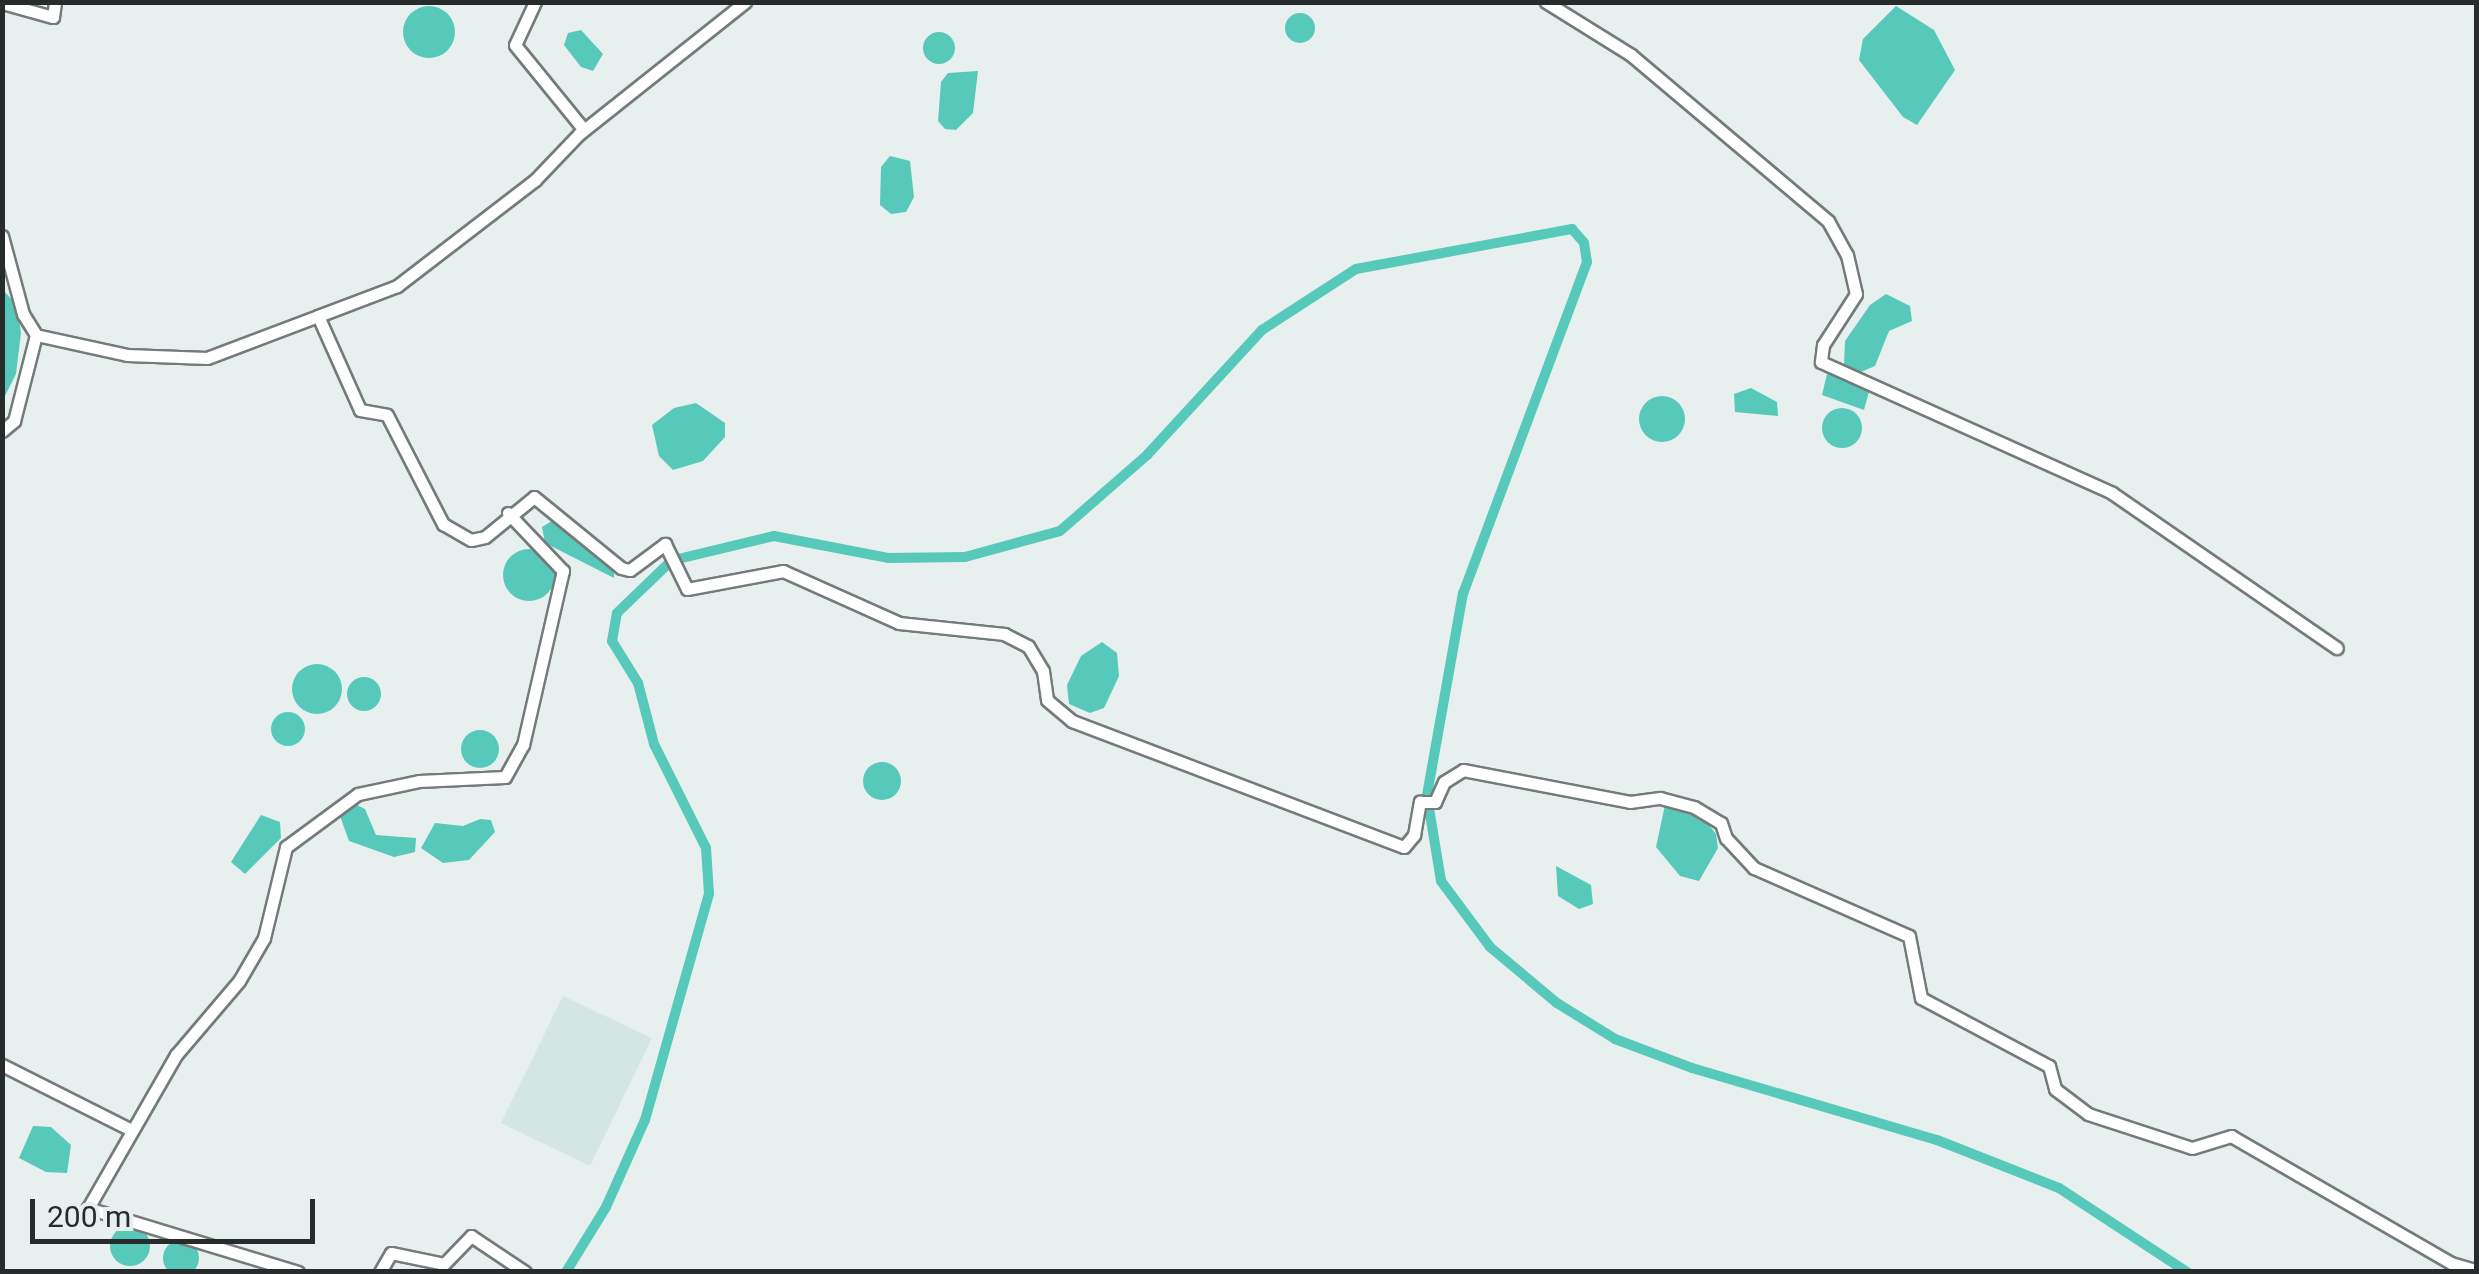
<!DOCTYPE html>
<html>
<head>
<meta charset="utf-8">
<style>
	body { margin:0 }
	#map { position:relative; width:2479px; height:1274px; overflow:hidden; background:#e7f0ee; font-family:Roboto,sans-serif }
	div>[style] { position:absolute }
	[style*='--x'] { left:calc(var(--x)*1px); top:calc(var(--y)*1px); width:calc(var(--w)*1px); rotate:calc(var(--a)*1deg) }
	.built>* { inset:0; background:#d4e6e2 }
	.water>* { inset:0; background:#57c9ba }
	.round { border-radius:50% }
	.canal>* { height:10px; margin:-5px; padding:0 5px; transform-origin:5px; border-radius:5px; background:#57c9ba }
	.roads { filter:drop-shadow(2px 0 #747b7a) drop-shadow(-2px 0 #747b7a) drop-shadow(0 2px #747b7a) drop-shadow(0 -2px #747b7a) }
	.minor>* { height:11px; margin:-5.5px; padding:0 5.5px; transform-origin:5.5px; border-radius:5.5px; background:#fff }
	span { translate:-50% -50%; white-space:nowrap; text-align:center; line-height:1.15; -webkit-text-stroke:8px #e7f0ee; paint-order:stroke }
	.frame { position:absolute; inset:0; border:5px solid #282b2b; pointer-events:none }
	.scale { position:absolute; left:30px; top:1199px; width:285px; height:45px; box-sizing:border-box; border:5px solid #282b2b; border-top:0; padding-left:12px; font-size:30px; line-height:35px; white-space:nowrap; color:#282b2b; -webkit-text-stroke:8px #e7f0ee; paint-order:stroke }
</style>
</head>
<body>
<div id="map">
	<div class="built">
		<i style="clip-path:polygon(563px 996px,652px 1038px,590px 1166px,501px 1123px)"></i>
	</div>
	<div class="water">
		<i style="clip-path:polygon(1896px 6px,1934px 30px,1955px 70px,1917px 125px,1903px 117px,1859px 60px,1863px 39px)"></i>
		<i class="round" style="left:403px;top:6px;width:52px;height:52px"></i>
		<i class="round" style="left:1285px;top:13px;width:30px;height:30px"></i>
		<i style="clip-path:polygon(581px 30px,603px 54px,593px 71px,581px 67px,564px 45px,568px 33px)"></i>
		<i class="round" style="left:923px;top:32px;width:32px;height:32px"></i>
		<i style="clip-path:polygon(978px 71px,973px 113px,956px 130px,945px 129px,938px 121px,941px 82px,948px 73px)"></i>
		<i style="clip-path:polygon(890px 156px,910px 161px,914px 197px,906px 212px,891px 214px,880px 205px,881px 167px)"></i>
		<i style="clip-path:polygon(2px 289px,17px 305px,21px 333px,16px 374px,3px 400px)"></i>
		<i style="clip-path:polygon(1886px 294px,1910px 306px,1912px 321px,1889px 331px,1875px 366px,1856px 374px,1844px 364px,1845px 341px,1870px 305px)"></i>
		<i style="clip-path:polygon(1827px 374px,1870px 388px,1864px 410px,1822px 395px)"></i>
		<i style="clip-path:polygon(1751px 388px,1777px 402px,1778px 416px,1735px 412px,1734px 394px)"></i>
		<i class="round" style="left:1639px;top:396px;width:46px;height:46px"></i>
		<i style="clip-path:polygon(696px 403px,725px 423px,725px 437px,703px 461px,673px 470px,659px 456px,652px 425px,674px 408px)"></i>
		<i class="round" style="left:1822px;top:408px;width:40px;height:40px"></i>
		<i style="clip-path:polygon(555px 519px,614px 565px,614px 578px,545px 543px,542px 527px)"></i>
		<i class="round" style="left:503px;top:549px;width:52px;height:52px"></i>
		<i style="clip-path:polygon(1102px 642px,1117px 653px,1119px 676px,1104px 708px,1090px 713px,1069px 704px,1067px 685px,1081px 656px)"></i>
		<i class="round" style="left:292px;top:664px;width:50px;height:50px"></i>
		<i class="round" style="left:347px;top:677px;width:34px;height:34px"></i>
		<i class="round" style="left:271px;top:712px;width:34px;height:34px"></i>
		<i class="round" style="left:461px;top:730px;width:38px;height:38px"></i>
		<i class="round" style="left:863px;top:762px;width:38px;height:38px"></i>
		<i style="clip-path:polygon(353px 803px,365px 809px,376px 835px,416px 838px,415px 852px,394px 857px,349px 841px,340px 816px)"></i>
		<i style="clip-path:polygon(1665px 805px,1705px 820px,1716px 834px,1718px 848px,1699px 881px,1680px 876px,1656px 847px)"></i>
		<i style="clip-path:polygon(261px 815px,280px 822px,281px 838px,245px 874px,231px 862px)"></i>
		<i style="clip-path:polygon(480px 819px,491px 820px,495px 832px,469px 860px,443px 863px,421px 848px,435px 823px,463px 826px)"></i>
		<i style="clip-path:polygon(1556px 866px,1591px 885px,1593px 904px,1579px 909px,1558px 896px)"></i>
		<i style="clip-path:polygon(33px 1126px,51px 1127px,71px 1145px,67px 1173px,46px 1172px,19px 1158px)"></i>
		<i class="round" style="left:110px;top:1226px;width:40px;height:40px"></i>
		<i class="round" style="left:163px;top:1240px;width:36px;height:36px"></i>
	</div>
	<div class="canal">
		<i style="--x:678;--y:559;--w:99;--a:-13.5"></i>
		<i style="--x:774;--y:536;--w:116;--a:10.9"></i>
		<i style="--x:888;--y:558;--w:77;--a:-0.7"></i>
		<i style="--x:965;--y:557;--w:98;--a:-15.3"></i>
		<i style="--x:1060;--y:531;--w:116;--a:-41.1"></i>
		<i style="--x:1147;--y:455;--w:170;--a:-47.4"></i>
		<i style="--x:1262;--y:330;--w:112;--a:-33"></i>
		<i style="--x:1356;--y:269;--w:220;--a:-10.5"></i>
		<i style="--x:1572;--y:229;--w:18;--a:49"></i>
		<i style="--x:1584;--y:243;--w:19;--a:81"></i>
		<i style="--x:1587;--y:262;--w:353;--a:110.5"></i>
		<i style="--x:1463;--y:593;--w:206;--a:100.1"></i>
		<i style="--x:1427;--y:796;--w:86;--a:80.6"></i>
		<i style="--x:1441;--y:881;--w:82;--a:53.4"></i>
		<i style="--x:1490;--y:947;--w:87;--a:39.9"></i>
		<i style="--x:1557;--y:1003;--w:68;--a:31.8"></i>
		<i style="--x:1615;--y:1039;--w:82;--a:20.6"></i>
		<i style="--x:1692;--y:1068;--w:255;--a:16.4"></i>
		<i style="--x:1937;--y:1140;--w:131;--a:21.5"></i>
		<i style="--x:2059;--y:1188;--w:153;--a:33.3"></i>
		<i style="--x:566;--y:1272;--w:76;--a:-58.4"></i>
		<i style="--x:606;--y:1207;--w:95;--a:-65.9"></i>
		<i style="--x:645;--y:1120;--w:235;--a:-74.2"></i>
		<i style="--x:709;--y:894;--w:46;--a:-93.7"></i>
		<i style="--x:706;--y:848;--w:116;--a:-116.6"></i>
		<i style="--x:654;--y:744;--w:63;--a:-104.7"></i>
		<i style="--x:638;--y:683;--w:49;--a:-121.8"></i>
		<i style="--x:612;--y:641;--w:28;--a:-80"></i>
		<i style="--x:617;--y:613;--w:72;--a:-43.9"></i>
	</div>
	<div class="roads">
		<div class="minor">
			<i style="--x:535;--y:2;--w:47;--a:114.9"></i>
			<i style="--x:515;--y:45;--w:109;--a:50.9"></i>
			<i style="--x:1546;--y:2;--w:100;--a:31.9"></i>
			<i style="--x:1631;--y:55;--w:258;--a:40.1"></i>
			<i style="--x:1828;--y:221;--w:39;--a:61"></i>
			<i style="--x:1847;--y:255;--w:40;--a:77"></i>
			<i style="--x:1856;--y:294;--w:61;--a:122.9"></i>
			<i style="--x:1823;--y:345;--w:17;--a:97"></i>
			<i style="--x:1821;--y:362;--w:319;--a:24.2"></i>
			<i style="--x:2112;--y:493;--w:273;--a:34.6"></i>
			<i style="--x:2;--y:3;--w:53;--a:15.4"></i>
			<i style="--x:53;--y:17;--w:15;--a:-82"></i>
			<i style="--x:2;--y:236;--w:81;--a:74.9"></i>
			<i style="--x:23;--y:314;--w:25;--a:58"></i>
			<i style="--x:36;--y:335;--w:93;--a:12.4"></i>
			<i style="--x:127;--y:355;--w:80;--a:2.1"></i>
			<i style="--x:207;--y:358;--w:119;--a:-20.7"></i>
			<i style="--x:318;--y:316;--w:103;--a:65.9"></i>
			<i style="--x:360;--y:410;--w:27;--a:10"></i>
			<i style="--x:387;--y:415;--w:123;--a:62.8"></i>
			<i style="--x:443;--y:524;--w:32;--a:30"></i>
			<i style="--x:471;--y:540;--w:14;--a:-12"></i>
			<i style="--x:485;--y:537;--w:63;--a:-39.2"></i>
			<i style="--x:534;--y:497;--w:112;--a:39.2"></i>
			<i style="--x:621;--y:568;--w:9;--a:13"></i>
			<i style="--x:630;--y:570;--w:44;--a:-36.6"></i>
			<i style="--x:665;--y:544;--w:50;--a:63.9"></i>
			<i style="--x:687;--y:589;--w:98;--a:-10.6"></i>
			<i style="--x:783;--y:571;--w:127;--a:24.1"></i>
			<i style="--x:899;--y:623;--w:106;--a:6"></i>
			<i style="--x:1004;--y:634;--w:27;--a:27"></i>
			<i style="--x:1028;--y:646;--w:29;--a:59"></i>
			<i style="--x:1043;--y:671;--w:29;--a:82"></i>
			<i style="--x:1047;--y:700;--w:33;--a:40"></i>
			<i style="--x:1072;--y:721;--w:355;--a:20.8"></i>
			<i style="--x:1404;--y:847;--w:16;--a:-50"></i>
			<i style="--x:1414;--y:835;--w:34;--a:-80"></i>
			<i style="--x:1420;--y:802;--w:15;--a:0"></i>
			<i style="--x:1435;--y:802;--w:22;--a:-66"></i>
			<i style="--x:1444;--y:782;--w:22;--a:-32"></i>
			<i style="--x:1463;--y:770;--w:170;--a:10.8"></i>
			<i style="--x:1630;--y:802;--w:30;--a:-8"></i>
			<i style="--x:1660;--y:798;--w:35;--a:15"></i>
			<i style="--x:1694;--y:807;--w:31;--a:31"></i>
			<i style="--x:1721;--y:823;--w:16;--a:72"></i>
			<i style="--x:1726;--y:838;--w:41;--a:47"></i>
			<i style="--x:1754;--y:868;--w:169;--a:23.7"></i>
			<i style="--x:1909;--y:936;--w:63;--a:79"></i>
			<i style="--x:1921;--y:998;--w:145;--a:28"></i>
			<i style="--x:2049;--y:1066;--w:24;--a:75"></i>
			<i style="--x:2055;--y:1089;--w:41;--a:37.1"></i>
			<i style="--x:2088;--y:1114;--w:109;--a:18.1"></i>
			<i style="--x:2192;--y:1148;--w:41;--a:-17.1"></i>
			<i style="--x:2231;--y:1136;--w:254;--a:30"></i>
			<i style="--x:2451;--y:1263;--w:26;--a:16"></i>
			<i style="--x:318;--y:316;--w:85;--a:-20.8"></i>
			<i style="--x:397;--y:286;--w:174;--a:-37.5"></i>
			<i style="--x:535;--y:180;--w:64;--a:-46.3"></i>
			<i style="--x:579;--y:134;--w:212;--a:-38.5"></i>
			<i style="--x:2;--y:431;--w:16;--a:-40"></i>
			<i style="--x:14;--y:421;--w:89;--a:-75.7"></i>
			<i style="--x:2;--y:1065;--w:142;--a:26.7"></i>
			<i style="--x:298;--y:1272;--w:220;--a:-163.1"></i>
			<i style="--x:88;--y:1208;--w:177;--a:-60.1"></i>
			<i style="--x:176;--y:1055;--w:97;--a:-49.6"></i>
			<i style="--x:239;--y:981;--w:50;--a:-59.8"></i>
			<i style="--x:264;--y:938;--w:94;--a:-76.4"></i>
			<i style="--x:286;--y:847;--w:89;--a:-36.4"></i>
			<i style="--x:358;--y:794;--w:62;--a:-12"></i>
			<i style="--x:419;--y:781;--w:86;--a:-2.7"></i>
			<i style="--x:505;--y:777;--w:37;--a:-61"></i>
			<i style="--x:523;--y:745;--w:179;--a:-77.1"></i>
			<i style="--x:563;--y:571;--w:80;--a:-133.5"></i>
			<i style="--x:380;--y:1272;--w:22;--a:-60"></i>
			<i style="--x:391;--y:1253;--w:54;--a:11.7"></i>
			<i style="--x:444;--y:1264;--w:39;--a:-46"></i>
			<i style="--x:471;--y:1236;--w:65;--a:33.7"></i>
		</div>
	</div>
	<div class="frame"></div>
	<div class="scale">200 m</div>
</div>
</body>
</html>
